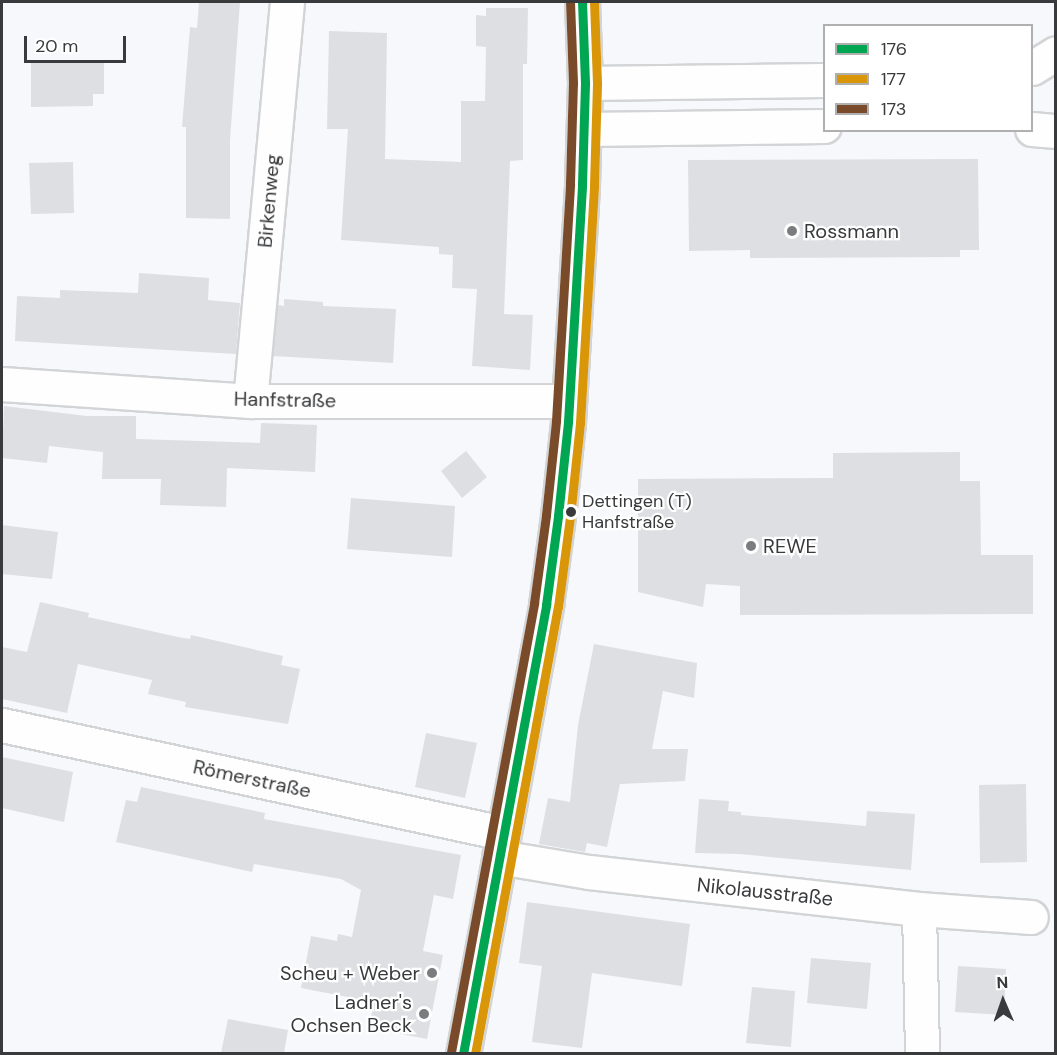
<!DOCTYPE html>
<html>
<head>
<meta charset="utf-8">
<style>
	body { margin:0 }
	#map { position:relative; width:1057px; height:1055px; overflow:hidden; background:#f6f8fb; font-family:"DM Sans",sans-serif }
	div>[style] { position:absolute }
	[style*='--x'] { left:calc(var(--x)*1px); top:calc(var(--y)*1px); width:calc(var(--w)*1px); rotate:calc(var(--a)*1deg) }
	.building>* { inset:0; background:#dedfe2 }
	.roads { filter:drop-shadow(2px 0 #d2d4d6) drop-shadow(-2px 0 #d2d4d6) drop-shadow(0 2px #d2d4d6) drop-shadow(0 -2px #d2d4d6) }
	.street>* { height:33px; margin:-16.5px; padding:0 16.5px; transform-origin:16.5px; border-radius:16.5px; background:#fefefe }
	.secondary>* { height:33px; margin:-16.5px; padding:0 16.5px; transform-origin:16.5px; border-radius:16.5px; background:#fefefe }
	.bus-1>* { height:9px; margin:-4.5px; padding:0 4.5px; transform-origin:4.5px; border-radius:4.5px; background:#00a651 }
	.bus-2>* { height:9px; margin:-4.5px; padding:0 4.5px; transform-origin:4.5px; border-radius:4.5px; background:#da9609 }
	.bus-3>* { height:9px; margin:-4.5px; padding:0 4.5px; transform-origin:4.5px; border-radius:4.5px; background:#7a4b2a }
	.dots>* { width:16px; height:16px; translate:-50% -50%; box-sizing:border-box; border:3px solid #fff; border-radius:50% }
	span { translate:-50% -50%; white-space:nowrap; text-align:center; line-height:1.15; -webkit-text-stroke:4.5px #fff; paint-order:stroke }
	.bus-label { font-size:18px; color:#393a3c }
	.left { translate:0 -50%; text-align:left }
	.street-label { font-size:20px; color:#393a3c }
	.poi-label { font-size:20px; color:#393a3c }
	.right { translate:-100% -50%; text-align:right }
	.frame { position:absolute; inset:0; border:3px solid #393a3c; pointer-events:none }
	.legend { position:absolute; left:823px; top:24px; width:210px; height:108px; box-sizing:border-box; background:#fff; border:2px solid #b0b0b1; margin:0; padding:8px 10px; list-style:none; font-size:18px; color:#393a3c }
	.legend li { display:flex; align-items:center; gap:12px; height:30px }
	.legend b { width:30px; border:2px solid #b0b0b1 }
	.north { position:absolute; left:973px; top:971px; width:60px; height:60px; -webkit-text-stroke:4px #fff; paint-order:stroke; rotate:358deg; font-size:16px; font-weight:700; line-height:24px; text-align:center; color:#393a3c }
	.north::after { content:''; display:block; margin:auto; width:21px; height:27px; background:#393a3c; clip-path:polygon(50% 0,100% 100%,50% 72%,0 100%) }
	.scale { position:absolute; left:24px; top:36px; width:102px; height:27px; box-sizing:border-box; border:3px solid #393a3c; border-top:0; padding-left:8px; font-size:18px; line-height:21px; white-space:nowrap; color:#393a3c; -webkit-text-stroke:4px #fff; paint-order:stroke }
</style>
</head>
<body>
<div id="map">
	<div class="building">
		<i style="clip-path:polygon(199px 2px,240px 2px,230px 140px,230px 219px,186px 218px,186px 127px,182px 127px,190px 27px,197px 28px)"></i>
		<i style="clip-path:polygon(486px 8px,528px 8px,527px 64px,523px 64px,523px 160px,510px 161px,504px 314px,533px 315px,530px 370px,472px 366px,477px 289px,452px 288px,453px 255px,439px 254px,439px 247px,341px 240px,348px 129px,327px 129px,329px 31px,387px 33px,385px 159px,461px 162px,461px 101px,485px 101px,486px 47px,476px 46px,476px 15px,486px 16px)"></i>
		<i style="clip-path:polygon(104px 61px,104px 94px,93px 94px,93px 106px,31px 107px,31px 62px)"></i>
		<i style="clip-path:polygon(978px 159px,979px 250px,960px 250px,960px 257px,750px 258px,750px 250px,689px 251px,688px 160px)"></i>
		<i style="clip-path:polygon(73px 162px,74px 213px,31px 214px,29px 163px)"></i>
		<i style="clip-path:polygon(139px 273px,209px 278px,208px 300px,240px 303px,236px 354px,15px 341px,17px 296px,60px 298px,60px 290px,138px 293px)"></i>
		<i style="clip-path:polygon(284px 299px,323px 302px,323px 306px,396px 309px,393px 363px,273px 356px,278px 305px,284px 306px)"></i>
		<i style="clip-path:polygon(4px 406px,87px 416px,136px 416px,136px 439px,260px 443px,261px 423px,317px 425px,315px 472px,227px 468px,226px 507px,160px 505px,161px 479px,102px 479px,103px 452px,49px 446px,47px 463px,2px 458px)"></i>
		<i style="clip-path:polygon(466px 451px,487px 477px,462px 498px,441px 471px)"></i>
		<i style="clip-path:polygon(960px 452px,960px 481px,980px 481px,981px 555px,1033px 555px,1033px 614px,740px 615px,740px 586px,706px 584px,703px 607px,638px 592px,638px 479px,833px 478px,833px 453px)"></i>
		<i style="clip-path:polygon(351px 498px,455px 506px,452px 557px,347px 549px)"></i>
		<i style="clip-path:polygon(2px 525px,58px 532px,52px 579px,2px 574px)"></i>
		<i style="clip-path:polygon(40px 602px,89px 613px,88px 617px,178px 637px,190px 639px,191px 635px,283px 656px,281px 665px,300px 669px,288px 724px,185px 707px,186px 702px,148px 694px,152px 680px,78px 664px,67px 713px,2px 699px,2px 647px,27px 652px)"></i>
		<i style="clip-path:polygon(594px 644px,697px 663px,694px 698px,663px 691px,652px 749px,688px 749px,685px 781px,620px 784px,607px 847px,587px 843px,585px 852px,539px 844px,548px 798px,570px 802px,578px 725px)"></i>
		<i style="clip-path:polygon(426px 733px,477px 743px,465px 798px,415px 787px)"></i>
		<i style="clip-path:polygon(2px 757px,73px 772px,64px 822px,2px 808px)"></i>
		<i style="clip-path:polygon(1026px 784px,1027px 862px,980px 863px,979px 785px)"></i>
		<i style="clip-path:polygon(141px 787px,265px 813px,264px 819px,461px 855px,453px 899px,434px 895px,423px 951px,443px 955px,427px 1039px,369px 1028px,374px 1002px,301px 988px,311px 936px,337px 941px,338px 934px,352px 937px,361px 890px,341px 879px,254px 864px,252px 872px,116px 842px,126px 800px,137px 802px)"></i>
		<i style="clip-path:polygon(699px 799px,729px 801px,728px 811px,741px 812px,741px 815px,866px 826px,867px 811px,915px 814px,911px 870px,739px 854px,695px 853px)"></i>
		<i style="clip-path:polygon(527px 902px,690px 924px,682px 986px,592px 973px,582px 1048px,532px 1042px,542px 966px,519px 963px)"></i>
		<i style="clip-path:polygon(811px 958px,871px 963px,867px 1009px,807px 1003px)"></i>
		<i style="clip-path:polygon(958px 966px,1006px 969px,1004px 1015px,955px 1012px)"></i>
		<i style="clip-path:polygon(752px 987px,795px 991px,791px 1047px,746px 1043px)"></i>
		<i style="clip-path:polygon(228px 1019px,288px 1030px,284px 1053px,221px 1053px)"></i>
	</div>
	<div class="roads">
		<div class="street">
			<i style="--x:1032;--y:68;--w:28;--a:-32"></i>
			<i style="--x:585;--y:83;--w:239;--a:-0.7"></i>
			<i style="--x:584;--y:129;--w:240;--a:-0.7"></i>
			<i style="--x:1032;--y:129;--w:24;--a:5"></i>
			<i style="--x:2;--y:384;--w:249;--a:3.9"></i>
			<i style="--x:250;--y:401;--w:319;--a:0"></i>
			<i style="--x:250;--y:401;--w:401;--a:-84.7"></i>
			<i style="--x:2;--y:725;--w:513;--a:12.17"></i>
			<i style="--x:499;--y:857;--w:91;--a:9.5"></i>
			<i style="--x:589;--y:872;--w:332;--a:6.4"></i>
			<i style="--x:919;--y:909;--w:112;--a:4.1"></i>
			<i style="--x:919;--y:909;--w:145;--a:88.8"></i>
		</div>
		<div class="secondary">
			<i style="--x:463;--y:1054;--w:457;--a:-79.5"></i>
			<i style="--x:546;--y:605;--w:90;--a:-82.3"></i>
			<i style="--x:558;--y:516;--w:95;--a:-83.9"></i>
			<i style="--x:568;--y:422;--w:238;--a:-86.6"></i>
			<i style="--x:582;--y:184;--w:101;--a:-88.3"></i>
			<i style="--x:585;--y:83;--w:81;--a:-92.1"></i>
		</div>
	</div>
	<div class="bus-1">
		<i style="--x:463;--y:1054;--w:457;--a:-79.5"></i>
		<i style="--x:546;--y:605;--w:90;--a:-82.3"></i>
		<i style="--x:558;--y:516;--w:95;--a:-83.9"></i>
		<i style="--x:568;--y:422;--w:238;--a:-86.6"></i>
		<i style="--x:582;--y:184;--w:101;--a:-88.3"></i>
		<i style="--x:585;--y:83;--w:81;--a:-92.1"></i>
	</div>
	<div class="bus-2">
		<i style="--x:475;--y:1054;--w:455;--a:-79.5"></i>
		<i style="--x:558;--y:607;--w:91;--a:-82.4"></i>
		<i style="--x:570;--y:517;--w:95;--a:-83.9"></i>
		<i style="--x:580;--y:423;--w:238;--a:-86.6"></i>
		<i style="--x:594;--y:185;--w:102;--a:-88.3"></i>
		<i style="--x:597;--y:83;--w:81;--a:-92.1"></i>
	</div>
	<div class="bus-3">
		<i style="--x:451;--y:1052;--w:457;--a:-79.5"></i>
		<i style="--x:534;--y:603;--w:89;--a:-82.2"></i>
		<i style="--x:546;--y:515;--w:95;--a:-83.9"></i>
		<i style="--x:556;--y:421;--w:238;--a:-86.6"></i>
		<i style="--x:570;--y:183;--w:100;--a:-88.3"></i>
		<i style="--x:573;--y:83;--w:81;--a:-92.1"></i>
	</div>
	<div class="dots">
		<i style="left:792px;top:231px;background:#7b7c7f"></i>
		<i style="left:571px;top:512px;background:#393a3c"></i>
		<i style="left:751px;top:546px;background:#7b7c7f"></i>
		<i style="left:432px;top:973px;background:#7b7c7f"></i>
		<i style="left:424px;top:1014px;background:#7b7c7f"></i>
	</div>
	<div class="bus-label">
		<span class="left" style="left:582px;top:512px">Dettingen (T)<br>Hanfstraße</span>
	</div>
	<div class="street-label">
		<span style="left:269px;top:201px;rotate:-85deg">Birkenweg</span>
		<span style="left:285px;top:400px;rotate:1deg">Hanfstraße</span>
		<span style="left:252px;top:779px;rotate:12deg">Römerstraße</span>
		<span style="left:765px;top:892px;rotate:6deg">Nikolausstraße</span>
	</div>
	<div class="poi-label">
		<span class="left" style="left:804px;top:231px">Rossmann</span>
		<span class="left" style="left:763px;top:546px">REWE</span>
		<span class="right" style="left:420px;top:973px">Scheu + Weber</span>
		<span class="right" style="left:412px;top:1014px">Ladner's<br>Ochsen Beck</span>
	</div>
	<div class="frame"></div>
	<ul class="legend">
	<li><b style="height:8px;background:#00a651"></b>176</li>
	<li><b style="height:8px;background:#da9609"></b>177</li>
	<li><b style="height:8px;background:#7a4b2a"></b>173</li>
	</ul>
	<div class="north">N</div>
	<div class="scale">20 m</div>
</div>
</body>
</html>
